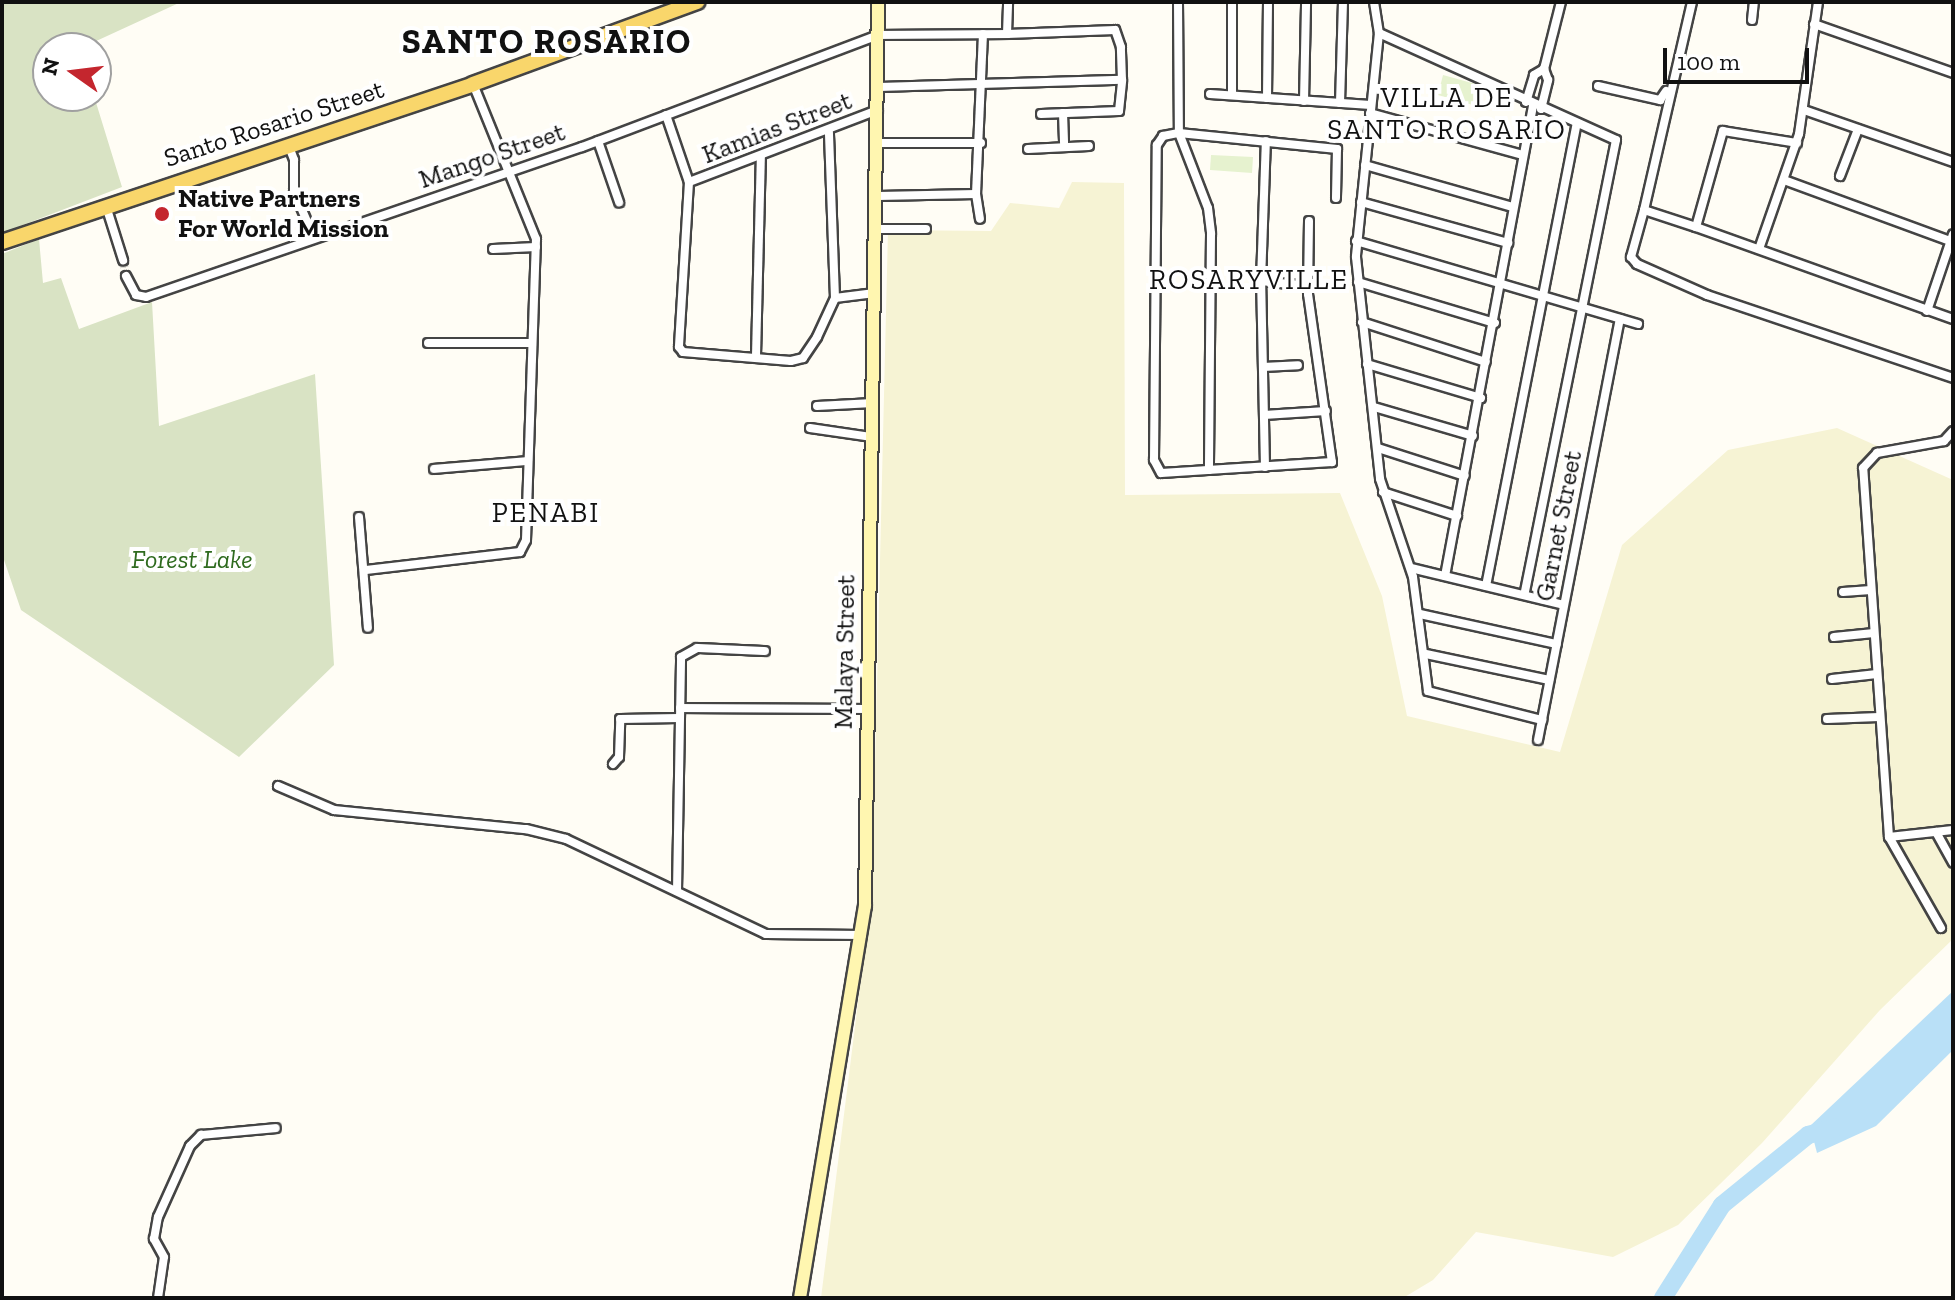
<!DOCTYPE html>
<html>
<head>
<meta charset="utf-8">
<style>
	body { margin:0 }
	#map { position:relative; width:1955px; height:1300px; overflow:hidden; background:#fffdf5; font-family:"Zilla Slab",serif }
	div>[style] { position:absolute }
	[style*='--x'] { left:calc(var(--x)*1px); top:calc(var(--y)*1px); width:calc(var(--w)*1px); rotate:calc(var(--a)*1deg) }
	.farmland>* { inset:0; background:#f6f3d4 }
	.cemetery>* { inset:0; background:#d9e3c4 }
	.pitch>* { inset:0; background:#e6f2cf }
	.water>* { inset:0; background:#b9e0f7 }
	.river>* { height:18px; margin:-9px; padding:0 9px; transform-origin:9px; border-radius:9px; background:#b9e0f7 }
	.street-tunnel>* { height:8px; margin-top:-4px; transform-origin:0; background:repeating-linear-gradient(90deg,#dbdad3 0 8px,transparent 0 12px) }
	.roads { filter:drop-shadow(2px 0 #444) drop-shadow(-2px 0 #444) drop-shadow(0 2px #444) drop-shadow(0 -2px #444) }
	.street>* { height:8px; margin:-4px; padding:0 4px; transform-origin:4px; border-radius:4px; background:#fff }
	.secondary>* { height:12px; margin:-6px; padding:0 6px; transform-origin:6px; border-radius:6px; background:#fff6b0 }
	.primary>* { height:14px; margin:-7px; padding:0 7px; transform-origin:7px; border-radius:7px; background:#f9d66b }
	.dots>* { width:22px; height:22px; translate:-50% -50%; box-sizing:border-box; border:4px solid #fff; border-radius:50% }
	span { translate:-50% -50%; white-space:nowrap; text-align:center; line-height:1.15; -webkit-text-stroke:8px #fff; paint-order:stroke }
	.street-label { font-size:26px; color:#111 }
	.poi-label { font-size:26px; color:#111; font-weight:700 }
	.left { translate:0 -50%; text-align:left }
	.park-label { font-size:26px; color:#2f6b1f; font-style:italic }
	.neighbourhood-label { font-size:28px; color:#111; letter-spacing:2px }
	.district-label { font-size:34px; color:#111; font-weight:700; letter-spacing:2px }
	.frame { position:absolute; inset:0; border:4px solid #111; pointer-events:none }
	.north { position:absolute; left:32px; top:32px; width:80px; height:80px; box-sizing:border-box; background:#fff; border:2px solid #a0a0a0; border-radius:50%; rotate:284deg; font-size:22px; font-weight:700; line-height:32px; text-align:center; color:#111 }
	.north::after { content:''; display:block; margin:auto; width:28px; height:36px; background:#c4262e; clip-path:polygon(50% 0,100% 100%,50% 72%,0 100%) }
	.scale { position:absolute; left:1663px; top:48px; width:146px; height:36px; box-sizing:border-box; border:4px solid #111; border-top:0; padding-left:10px; font-size:24px; line-height:28px; white-space:nowrap; color:#111; -webkit-text-stroke:6px #fff; paint-order:stroke }
</style>
</head>
<body>
<div id="map">
	<div class="farmland">
		<i style="clip-path:polygon(1072px 182px,1124px 183px,1125px 495px,1340px 493px,1382px 596px,1407px 716px,1560px 752px,1622px 545px,1728px 450px,1837px 428px,1953px 480px,1953px 939px,1880px 1010px,1762px 1143px,1678px 1225px,1613px 1257px,1476px 1232px,1433px 1280px,1403px 1298px,821px 1298px,872px 891px,888px 230px,991px 231px,1010px 203px,1059px 208px)"></i>
	</div>
	<div class="cemetery">
		<i style="clip-path:polygon(2px 2px,181px 2px,81px 48px,48px 48px,48px 96px,94px 96px,122px 187px,2px 233px)"></i>
		<i style="clip-path:polygon(39px 239px,43px 283px,61px 278px,79px 329px,152px 302px,159px 426px,315px 374px,334px 665px,239px 757px,21px 610px,2px 554px,2px 254px)"></i>
	</div>
	<div class="pitch">
		<i style="clip-path:polygon(1443px 75px,1479px 85px,1473px 105px,1438px 95px)"></i>
		<i style="clip-path:polygon(1211px 155px,1253px 157px,1252px 173px,1210px 170px)"></i>
	</div>
	<div class="water">
		<i style="clip-path:polygon(1953px 991px,1953px 1050px,1876px 1126px,1817px 1153px,1810px 1126px)"></i>
	</div>
	<div class="river">
		<i style="--x:1663;--y:1298;--w:110;--a:-57.6"></i>
		<i style="--x:1722;--y:1205;--w:111;--a:-39.1"></i>
		<i style="--x:1808;--y:1135;--w:28;--a:-15"></i>
	</div>
	<div class="street-tunnel">
		<i style="--x:123;--y:260;--w:16;--a:79"></i>
	</div>
	<div class="roads">
		<div class="street">
			<i style="--x:1178;--y:2;--w:131;--a:89.6"></i>
			<i style="--x:1179;--y:133;--w:80;--a:68.9"></i>
			<i style="--x:1208;--y:208;--w:26;--a:83"></i>
			<i style="--x:1211;--y:234;--w:236;--a:90.5"></i>
			<i style="--x:1374;--y:2;--w:31;--a:81"></i>
			<i style="--x:1379;--y:33;--w:225;--a:95.9"></i>
			<i style="--x:1356;--y:257;--w:223;--a:83.8"></i>
			<i style="--x:1380;--y:479;--w:103;--a:71.4"></i>
			<i style="--x:1413;--y:577;--w:115;--a:82.5"></i>
			<i style="--x:1428;--y:691;--w:118;--a:14.3"></i>
			<i style="--x:1692;--y:2;--w:213;--a:103"></i>
			<i style="--x:1644;--y:210;--w:55;--a:18.1"></i>
			<i style="--x:1696;--y:227;--w:100;--a:-74.3"></i>
			<i style="--x:1723;--y:131;--w:75;--a:9.2"></i>
			<i style="--x:1752;--y:20;--w:18;--a:-84"></i>
			<i style="--x:1814;--y:24;--w:147;--a:19.4"></i>
			<i style="--x:1379;--y:33;--w:260;--a:24.3"></i>
			<i style="--x:1616;--y:140;--w:464;--a:101.4"></i>
			<i style="--x:1598;--y:86;--w:64;--a:12.7"></i>
			<i style="--x:1660;--y:100;--w:11;--a:-56"></i>
			<i style="--x:879;--y:87;--w:243;--a:-1.7"></i>
			<i style="--x:1122;--y:80;--w:33;--a:-92"></i>
			<i style="--x:1121;--y:47;--w:18;--a:-109"></i>
			<i style="--x:1115;--y:30;--w:108;--a:177.9"></i>
			<i style="--x:1007;--y:34;--w:32;--a:-88"></i>
			<i style="--x:1210;--y:94;--w:161;--a:3.9"></i>
			<i style="--x:1232;--y:94;--w:92;--a:-90"></i>
			<i style="--x:1267;--y:98;--w:96;--a:-89.4"></i>
			<i style="--x:1304;--y:101;--w:99;--a:-88.8"></i>
			<i style="--x:1526;--y:102;--w:28;--a:-73"></i>
			<i style="--x:1534;--y:75;--w:12;--a:-31"></i>
			<i style="--x:1340;--y:103;--w:101;--a:-88.3"></i>
			<i style="--x:1541;--y:109;--w:30;--a:-76"></i>
			<i style="--x:1548;--y:80;--w:12;--a:-110"></i>
			<i style="--x:1544;--y:69;--w:69;--a:-75.8"></i>
			<i style="--x:1804;--y:110;--w:158;--a:19.2"></i>
			<i style="--x:1063;--y:113;--w:34;--a:88"></i>
			<i style="--x:1370;--y:113;--w:158;--a:15.4"></i>
			<i style="--x:1041;--y:114;--w:78;--a:-2.2"></i>
			<i style="--x:1119;--y:111;--w:31;--a:-84"></i>
			<i style="--x:666;--y:115;--w:71;--a:71.1"></i>
			<i style="--x:689;--y:182;--w:165;--a:93.5"></i>
			<i style="--x:679;--y:347;--w:6;--a:51"></i>
			<i style="--x:683;--y:352;--w:108;--a:4.8"></i>
			<i style="--x:791;--y:361;--w:12;--a:-14"></i>
			<i style="--x:803;--y:358;--w:25;--a:-56"></i>
			<i style="--x:817;--y:337;--w:43;--a:-65.2"></i>
			<i style="--x:835;--y:298;--w:166;--a:-92.1"></i>
			<i style="--x:598;--y:141;--w:65;--a:71"></i>
			<i style="--x:879;--y:143;--w:102;--a:0"></i>
			<i style="--x:288;--y:144;--w:17;--a:69"></i>
			<i style="--x:294;--y:160;--w:31;--a:90"></i>
			<i style="--x:294;--y:191;--w:51;--a:66.9"></i>
			<i style="--x:1028;--y:149;--w:61;--a:-2.8"></i>
			<i style="--x:1365;--y:165;--w:153;--a:15.9"></i>
			<i style="--x:1840;--y:176;--w:50;--a:-69"></i>
			<i style="--x:1784;--y:180;--w:177;--a:20.2"></i>
			<i style="--x:689;--y:182;--w:202;--a:-20.9"></i>
			<i style="--x:976;--y:194;--w:25;--a:81"></i>
			<i style="--x:878;--y:196;--w:98;--a:-1.2"></i>
			<i style="--x:976;--y:194;--w:160;--a:-87.5"></i>
			<i style="--x:1361;--y:202;--w:153;--a:15.6"></i>
			<i style="--x:106;--y:206;--w:57;--a:72.5"></i>
			<i style="--x:1644;--y:210;--w:49;--a:105.5"></i>
			<i style="--x:1631;--y:257;--w:9;--a:49"></i>
			<i style="--x:1637;--y:264;--w:77;--a:23.9"></i>
			<i style="--x:1707;--y:295;--w:260;--a:18.6"></i>
			<i style="--x:1309;--y:221;--w:73;--a:90.8"></i>
			<i style="--x:1308;--y:294;--w:170;--a:81.9"></i>
			<i style="--x:1332;--y:462;--w:171;--a:176.3"></i>
			<i style="--x:1161;--y:473;--w:15;--a:-118"></i>
			<i style="--x:1154;--y:460;--w:315;--a:-89.5"></i>
			<i style="--x:1157;--y:145;--w:11;--a:-56"></i>
			<i style="--x:1163;--y:136;--w:16;--a:-11"></i>
			<i style="--x:1179;--y:133;--w:159;--a:5.8"></i>
			<i style="--x:1337;--y:149;--w:49;--a:91.2"></i>
			<i style="--x:1696;--y:227;--w:273;--a:19.7"></i>
			<i style="--x:878;--y:229;--w:48;--a:0"></i>
			<i style="--x:1356;--y:241;--w:294;--a:16.4"></i>
			<i style="--x:493;--y:249;--w:43;--a:-2.7"></i>
			<i style="--x:1759;--y:249;--w:122;--a:-70.8"></i>
			<i style="--x:1799;--y:134;--w:133;--a:-81.8"></i>
			<i style="--x:126;--y:276;--w:21;--a:62"></i>
			<i style="--x:136;--y:295;--w:10;--a:11"></i>
			<i style="--x:146;--y:297;--w:461;--a:-19"></i>
			<i style="--x:582;--y:147;--w:317;--a:-20.7"></i>
			<i style="--x:879;--y:35;--w:128;--a:-0.4"></i>
			<i style="--x:1261;--y:281;--w:47;--a:6.1"></i>
			<i style="--x:1358;--y:282;--w:143;--a:16.7"></i>
			<i style="--x:835;--y:298;--w:40;--a:-7.1"></i>
			<i style="--x:1927;--y:311;--w:81;--a:-71.3"></i>
			<i style="--x:1362;--y:322;--w:130;--a:17.9"></i>
			<i style="--x:428;--y:343;--w:102;--a:0"></i>
			<i style="--x:756;--y:356;--w:199;--a:-88.6"></i>
			<i style="--x:1367;--y:364;--w:119;--a:16.6"></i>
			<i style="--x:1263;--y:367;--w:35;--a:-3"></i>
			<i style="--x:817;--y:406;--w:56;--a:-3.1"></i>
			<i style="--x:1374;--y:407;--w:103;--a:16.3"></i>
			<i style="--x:1264;--y:415;--w:62;--a:-3.7"></i>
			<i style="--x:810;--y:428;--w:63;--a:8.3"></i>
			<i style="--x:1378;--y:448;--w:91;--a:17.8"></i>
			<i style="--x:1265;--y:467;--w:186;--a:-91.2"></i>
			<i style="--x:1261;--y:281;--w:140;--a:-88"></i>
			<i style="--x:434;--y:469;--w:94;--a:-4.9"></i>
			<i style="--x:1383;--y:492;--w:78;--a:18"></i>
			<i style="--x:359;--y:517;--w:111;--a:85.4"></i>
			<i style="--x:1411;--y:568;--w:157;--a:13.6"></i>
			<i style="--x:366;--y:570;--w:155;--a:-6.7"></i>
			<i style="--x:520;--y:552;--w:13;--a:-63"></i>
			<i style="--x:526;--y:540;--w:301;--a:-88.1"></i>
			<i style="--x:536;--y:239;--w:167;--a:-112.1"></i>
			<i style="--x:1445;--y:576;--w:478;--a:-79.4"></i>
			<i style="--x:1486;--y:586;--w:472;--a:-78.9"></i>
			<i style="--x:1843;--y:592;--w:28;--a:-4"></i>
			<i style="--x:1420;--y:614;--w:140;--a:12.4"></i>
			<i style="--x:1834;--y:637;--w:40;--a:-5.7"></i>
			<i style="--x:1426;--y:654;--w:126;--a:11.9"></i>
			<i style="--x:1832;--y:679;--w:45;--a:-6.3"></i>
			<i style="--x:680;--y:708;--w:186;--a:0.3"></i>
			<i style="--x:1827;--y:719;--w:52;--a:-2.2"></i>
			<i style="--x:1538;--y:740;--w:429;--a:-79"></i>
			<i style="--x:613;--y:764;--w:9;--a:-49"></i>
			<i style="--x:619;--y:757;--w:38;--a:-88"></i>
			<i style="--x:620;--y:719;--w:59;--a:-1"></i>
			<i style="--x:278;--y:786;--w:61;--a:23.2"></i>
			<i style="--x:334;--y:810;--w:193;--a:5.7"></i>
			<i style="--x:526;--y:829;--w:41;--a:14"></i>
			<i style="--x:566;--y:839;--w:221;--a:25.4"></i>
			<i style="--x:766;--y:934;--w:96;--a:0.6"></i>
			<i style="--x:1936;--y:832;--w:35;--a:61"></i>
			<i style="--x:1889;--y:837;--w:64;--a:-6.2"></i>
			<i style="--x:677;--y:891;--w:234;--a:-89"></i>
			<i style="--x:681;--y:657;--w:18;--a:-29"></i>
			<i style="--x:697;--y:648;--w:68;--a:2.5"></i>
			<i style="--x:1941;--y:928;--w:105;--a:-119.7"></i>
			<i style="--x:1889;--y:837;--w:370;--a:-94"></i>
			<i style="--x:1863;--y:468;--w:21;--a:-47"></i>
			<i style="--x:1877;--y:453;--w:68;--a:-10.2"></i>
			<i style="--x:1944;--y:441;--w:13;--a:-48"></i>
			<i style="--x:158;--y:1298;--w:41;--a:-81.7"></i>
			<i style="--x:164;--y:1257;--w:21;--a:-119"></i>
			<i style="--x:154;--y:1239;--w:22;--a:-80"></i>
			<i style="--x:158;--y:1217;--w:78;--a:-65.7"></i>
			<i style="--x:190;--y:1146;--w:16;--a:-45"></i>
			<i style="--x:201;--y:1135;--w:75;--a:-5.3"></i>
		</div>
		<div class="secondary">
			<i style="--x:800;--y:1298;--w:397;--a:-80.6"></i>
			<i style="--x:865;--y:906;--w:904;--a:-89.18"></i>
		</div>
		<div class="primary">
			<i style="--x:2;--y:242;--w:497;--a:-18.5"></i>
			<i style="--x:473;--y:84;--w:239;--a:-20.1"></i>
		</div>
	</div>
	<div class="dots">
		<i style="left:162px;top:214px;background:#c4262e"></i>
	</div>
	<div class="street-label">
		<span style="left:274px;top:124px;rotate:-18deg">Santo Rosario Street</span>
		<span style="left:777px;top:128px;rotate:-21deg">Kamias Street</span>
		<span style="left:492px;top:156px;rotate:-19deg">Mango Street</span>
		<span style="left:1559px;top:526px;rotate:-79deg">Garnet Street</span>
		<span style="left:845px;top:652px;rotate:-89deg">Malaya Street</span>
	</div>
	<div class="poi-label">
		<span class="left" style="left:178px;top:214px">Native Partners<br>For World Mission</span>
	</div>
	<div class="park-label">
		<span style="left:192px;top:560px">Forest Lake</span>
	</div>
	<div class="neighbourhood-label">
		<span style="left:1447px;top:114px">VILLA DE<br>SANTO ROSARIO</span>
		<span style="left:1249px;top:280px">ROSARYVILLE</span>
		<span style="left:546px;top:513px">PENABI</span>
	</div>
	<div class="district-label">
		<span style="left:547px;top:42px">SANTO ROSARIO</span>
	</div>
	<div class="frame"></div>
	<div class="north">N</div>
	<div class="scale">100 m</div>
</div>
</body>
</html>
